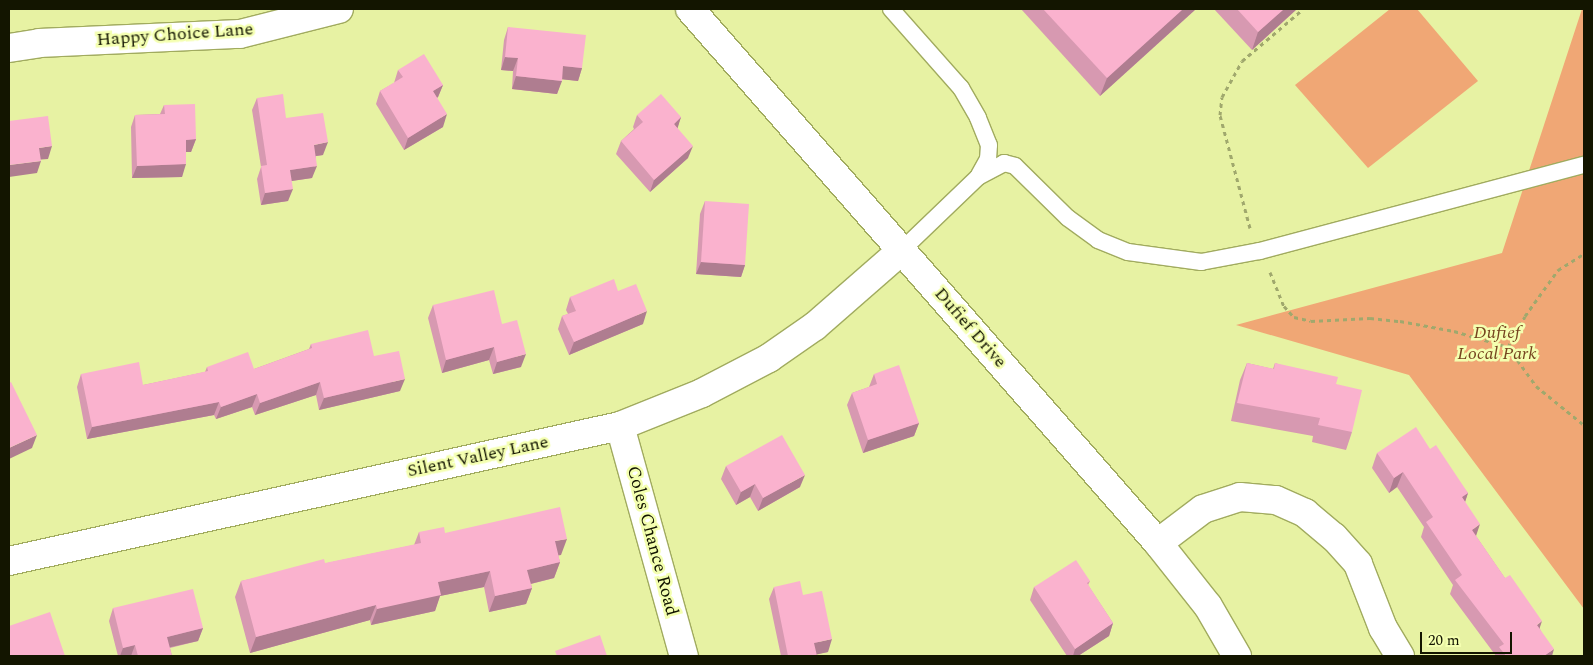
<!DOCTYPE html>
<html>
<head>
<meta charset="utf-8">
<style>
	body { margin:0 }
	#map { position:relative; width:1593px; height:665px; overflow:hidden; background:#e7f2a3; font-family:Spectral,serif }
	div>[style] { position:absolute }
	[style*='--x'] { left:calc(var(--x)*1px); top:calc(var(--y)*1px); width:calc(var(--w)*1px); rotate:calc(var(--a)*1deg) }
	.green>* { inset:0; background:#f0a775 }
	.path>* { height:3px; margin-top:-1.5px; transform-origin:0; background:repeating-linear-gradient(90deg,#a0a86d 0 4px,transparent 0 8px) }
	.roads { filter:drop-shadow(1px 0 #a1ab5f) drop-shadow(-1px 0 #a1ab5f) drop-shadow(0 1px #a1ab5f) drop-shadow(0 -1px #a1ab5f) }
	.lane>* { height:16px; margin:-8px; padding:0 8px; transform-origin:8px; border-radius:8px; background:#fff }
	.street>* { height:28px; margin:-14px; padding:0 14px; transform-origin:14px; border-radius:14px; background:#fff }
	.wall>* { inset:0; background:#d799b1 }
	.shaded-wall>* { inset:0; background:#af7d90 }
	.building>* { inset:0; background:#fab2ce }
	span { translate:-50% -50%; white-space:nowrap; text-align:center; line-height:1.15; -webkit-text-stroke:5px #f4ffb0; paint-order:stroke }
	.street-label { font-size:18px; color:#131500 }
	.park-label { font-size:18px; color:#76441f; font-style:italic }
	.frame { position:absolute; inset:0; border:10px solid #131500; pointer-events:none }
	.scale { position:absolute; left:1420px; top:632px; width:92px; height:22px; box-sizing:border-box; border:2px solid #131500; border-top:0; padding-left:6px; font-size:15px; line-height:18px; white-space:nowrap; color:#131500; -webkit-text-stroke:4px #f4ffb0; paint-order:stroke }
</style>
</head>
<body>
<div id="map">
	<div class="green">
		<i style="clip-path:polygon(1390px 9px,1417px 9px,1478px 81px,1368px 168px,1295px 85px)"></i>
		<i style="clip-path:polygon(1582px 9px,1584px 9px,1584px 609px,1409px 375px,1236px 325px,1502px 253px)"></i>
	</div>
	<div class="path">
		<i style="--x:1250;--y:228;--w:117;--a:-104.9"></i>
		<i style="--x:1220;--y:115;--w:18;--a:-84"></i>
		<i style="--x:1222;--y:97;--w:41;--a:-60.9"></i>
		<i style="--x:1242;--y:61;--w:80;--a:-40.4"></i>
		<i style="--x:1270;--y:272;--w:37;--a:68"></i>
		<i style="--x:1284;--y:306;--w:15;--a:48"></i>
		<i style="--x:1294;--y:317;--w:17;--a:13"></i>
		<i style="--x:1311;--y:321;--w:59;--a:-2.9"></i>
		<i style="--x:1370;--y:318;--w:30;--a:6"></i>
		<i style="--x:1400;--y:321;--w:55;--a:10.5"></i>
		<i style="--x:1454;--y:331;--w:56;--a:16.5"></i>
		<i style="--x:1508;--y:347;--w:48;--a:54.3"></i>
		<i style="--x:1536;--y:386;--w:62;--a:39.1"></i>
		<i style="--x:1508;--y:347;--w:35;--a:-61"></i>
		<i style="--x:1525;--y:316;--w:57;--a:-54.3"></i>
		<i style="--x:1558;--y:270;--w:31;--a:-32"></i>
	</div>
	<div class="roads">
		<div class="lane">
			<i style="--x:891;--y:9;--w:106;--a:48.5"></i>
			<i style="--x:961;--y:88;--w:34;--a:60"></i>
			<i style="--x:978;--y:118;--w:29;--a:68"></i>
			<i style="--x:989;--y:145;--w:14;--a:94"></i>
			<i style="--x:988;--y:159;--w:18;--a:119"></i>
			<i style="--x:902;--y:250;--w:105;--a:-43.8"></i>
			<i style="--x:978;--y:177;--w:30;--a:-28"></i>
			<i style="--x:1004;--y:163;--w:11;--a:15"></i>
			<i style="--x:1015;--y:166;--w:74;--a:44.5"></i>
			<i style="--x:1068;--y:218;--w:37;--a:36"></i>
			<i style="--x:1098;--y:240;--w:32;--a:22"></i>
			<i style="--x:1128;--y:252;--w:74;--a:7.8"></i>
			<i style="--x:1201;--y:262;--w:60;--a:-10.6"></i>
			<i style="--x:1260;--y:251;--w:335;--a:-14.9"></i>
		</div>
		<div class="street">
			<i style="--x:690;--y:9;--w:710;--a:48.77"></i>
			<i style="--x:1158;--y:543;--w:80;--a:51.6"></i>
			<i style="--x:1208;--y:606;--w:58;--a:59.9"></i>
			<i style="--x:9;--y:48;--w:30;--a:-9"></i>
			<i style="--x:39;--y:43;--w:201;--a:-2.6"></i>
			<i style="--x:240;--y:34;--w:102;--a:-14.2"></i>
			<i style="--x:620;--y:426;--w:239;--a:74.5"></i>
			<i style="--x:1158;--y:543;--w:56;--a:-37.1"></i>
			<i style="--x:1203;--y:509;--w:39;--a:-18"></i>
			<i style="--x:1240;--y:497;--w:36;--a:5"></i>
			<i style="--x:1276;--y:500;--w:32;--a:24"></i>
			<i style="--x:1305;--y:513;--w:38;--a:40"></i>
			<i style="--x:1334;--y:537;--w:36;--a:48"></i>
			<i style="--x:1358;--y:564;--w:69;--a:68.7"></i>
			<i style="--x:1383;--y:628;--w:33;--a:59"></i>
			<i style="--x:9;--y:561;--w:626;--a:-12.46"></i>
			<i style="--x:620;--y:426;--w:88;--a:-21.9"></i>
			<i style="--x:702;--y:393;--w:76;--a:-27.6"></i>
			<i style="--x:769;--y:358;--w:56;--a:-34.8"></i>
			<i style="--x:815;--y:326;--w:116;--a:-41.1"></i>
		</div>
	</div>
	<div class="wall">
		<i style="clip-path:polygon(1021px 9px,1196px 9px,1100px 96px)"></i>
		<i style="clip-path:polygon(1214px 9px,1297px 9px,1252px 50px)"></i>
		<i style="clip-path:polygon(508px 27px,582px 68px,578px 81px,562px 79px,557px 94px,512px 89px,513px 71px,501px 70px,504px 40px)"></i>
		<i style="clip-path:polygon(398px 70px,443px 85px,438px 97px,437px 98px,443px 127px,404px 150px,376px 104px,380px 91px,394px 83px)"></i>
		<i style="clip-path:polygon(257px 98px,286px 118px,323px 155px,316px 156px,312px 178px,291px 181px,288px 201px,261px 205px,257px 179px,261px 167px,252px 110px)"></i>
		<i style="clip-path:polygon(164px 105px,196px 139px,191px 152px,186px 152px,182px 177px,132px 178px,131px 127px,135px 115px,160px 114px)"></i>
		<i style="clip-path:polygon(637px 115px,681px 117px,677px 128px,688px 158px,650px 192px,616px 154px,621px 141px,634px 129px,633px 127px)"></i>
		<i style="clip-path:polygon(705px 201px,745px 265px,741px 277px,696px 274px,700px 214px)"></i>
		<i style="clip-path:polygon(618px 291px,643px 324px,569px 355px,558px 329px,562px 316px,568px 314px,566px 310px,570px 297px)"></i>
		<i style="clip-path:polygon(433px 305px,502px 324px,521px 367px,493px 374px,489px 360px,442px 373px,428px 318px)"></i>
		<i style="clip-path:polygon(311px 344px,374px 356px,400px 391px,319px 410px,316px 395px,255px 415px,252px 407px,216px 419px,214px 415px,87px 439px,77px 387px,81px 374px,143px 385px,205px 372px,207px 367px,254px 369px,309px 349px)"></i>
		<i style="clip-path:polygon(1247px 363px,1273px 369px,1275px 363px,1336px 384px,1352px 432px,1346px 450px,1312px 442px,1313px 436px,1231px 421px,1240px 380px)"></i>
		<i style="clip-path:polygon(874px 374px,919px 423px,914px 436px,863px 453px,847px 405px,852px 393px,869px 387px)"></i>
		<i style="clip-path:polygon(1430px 449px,1468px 493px,1465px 502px,1476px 536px,1540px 629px,1552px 656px,1496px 656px,1450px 594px,1453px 585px,1421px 537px,1424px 527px,1397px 487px,1389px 493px,1372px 468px,1377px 453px)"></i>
		<i style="clip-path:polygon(726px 466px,800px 487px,758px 511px,750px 497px,736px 505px,721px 479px)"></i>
		<i style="clip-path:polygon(419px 532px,561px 555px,558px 555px,560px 562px,554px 578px,531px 584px,532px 588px,526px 604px,489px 612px,484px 587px,440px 596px,435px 611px,371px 625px,370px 620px,250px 653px,235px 597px,241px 581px,414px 545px)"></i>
		<i style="clip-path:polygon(1090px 581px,1088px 585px,1113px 623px,1109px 636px,1078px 656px,1067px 656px,1030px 600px,1034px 587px)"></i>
		<i style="clip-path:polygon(774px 587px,828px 652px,817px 654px,817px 656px,781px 656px,769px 599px)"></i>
		<i style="clip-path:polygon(113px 608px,203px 628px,198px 641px,170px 648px,172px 656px,118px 656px,109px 621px)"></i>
	</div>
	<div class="shaded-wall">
		<i style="clip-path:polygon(1183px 9px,1196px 9px,1100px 96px,1107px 78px)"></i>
		<i style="clip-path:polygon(1284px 9px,1297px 9px,1252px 50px,1258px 32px)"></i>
		<i style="clip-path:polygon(505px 57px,518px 58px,513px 71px,501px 70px)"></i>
		<i style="clip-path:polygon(563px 66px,582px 68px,578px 81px,559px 79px)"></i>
		<i style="clip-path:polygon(516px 76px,562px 81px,557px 94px,512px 89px)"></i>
		<i style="clip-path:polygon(443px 85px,438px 97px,428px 103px,433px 91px)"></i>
		<i style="clip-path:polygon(447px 114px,443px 127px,404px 150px,408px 138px)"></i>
		<i style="clip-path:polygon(681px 117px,677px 130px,674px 124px)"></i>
		<i style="clip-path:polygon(196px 139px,191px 152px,181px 152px,186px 140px)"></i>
		<i style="clip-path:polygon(328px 142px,323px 155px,309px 157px,314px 145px)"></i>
		<i style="clip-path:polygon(52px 146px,48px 159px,35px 160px,39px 148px)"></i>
		<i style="clip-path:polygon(693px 146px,688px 158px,650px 192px,654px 180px)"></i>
		<i style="clip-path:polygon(41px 161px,37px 173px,9px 177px,9px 165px)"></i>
		<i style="clip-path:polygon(186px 164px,182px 177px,132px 178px,137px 166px)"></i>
		<i style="clip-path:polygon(317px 166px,312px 178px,285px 182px,290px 170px)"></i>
		<i style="clip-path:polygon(293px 189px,288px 201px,261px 205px,265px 193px)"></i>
		<i style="clip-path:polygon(701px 262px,745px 265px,741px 277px,696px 274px)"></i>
		<i style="clip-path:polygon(647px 311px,643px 324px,569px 355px,574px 342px)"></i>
		<i style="clip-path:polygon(494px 347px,489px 360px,442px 373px,446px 360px)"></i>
		<i style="clip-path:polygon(526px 354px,521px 367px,493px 374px,497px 362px)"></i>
		<i style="clip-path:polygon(405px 379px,400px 391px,319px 410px,324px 398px)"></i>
		<i style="clip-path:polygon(320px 382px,316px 395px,255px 415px,260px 403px)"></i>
		<i style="clip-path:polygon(257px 394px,252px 407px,216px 419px,221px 407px)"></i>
		<i style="clip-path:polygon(219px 402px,214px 415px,87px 439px,92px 427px)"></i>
		<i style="clip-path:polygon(919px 423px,914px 436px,863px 453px,868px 440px)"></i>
		<i style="clip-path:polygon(37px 435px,32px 448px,9px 459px,9px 448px)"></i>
		<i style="clip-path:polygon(1403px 472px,1397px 487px,1389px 493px,1394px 478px)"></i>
		<i style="clip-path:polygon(805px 475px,800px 487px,758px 511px,763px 498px)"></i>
		<i style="clip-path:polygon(755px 484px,750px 497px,736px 505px,741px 492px)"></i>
		<i style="clip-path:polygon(1468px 493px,1463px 508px,1462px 497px)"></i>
		<i style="clip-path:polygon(1480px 524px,1475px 539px,1472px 530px)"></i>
		<i style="clip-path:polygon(567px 539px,561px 555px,550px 557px,555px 541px)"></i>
		<i style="clip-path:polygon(560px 562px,554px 578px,522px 586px,527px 570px)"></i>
		<i style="clip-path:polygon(490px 571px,484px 587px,440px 596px,435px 611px,371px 625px,377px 609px,438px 582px)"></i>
		<i style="clip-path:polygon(532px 588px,526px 604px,489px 612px,495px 596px)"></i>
		<i style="clip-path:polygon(376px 605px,370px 620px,250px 653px,256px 637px)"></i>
		<i style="clip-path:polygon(1542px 621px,1537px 636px,1537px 625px)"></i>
		<i style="clip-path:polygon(1113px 623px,1109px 636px,1078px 656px,1073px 656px,1075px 649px)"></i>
		<i style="clip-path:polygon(203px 628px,198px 641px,162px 649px,167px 637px)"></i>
		<i style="clip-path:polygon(832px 639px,828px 652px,810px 656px,814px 643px)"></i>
		<i style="clip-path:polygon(135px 645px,131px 656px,120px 656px,123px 648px)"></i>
		<i style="clip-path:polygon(1554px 649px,1552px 656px,1544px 656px)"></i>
	</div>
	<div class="building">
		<i style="clip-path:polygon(1043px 9px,1183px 9px,1107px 78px)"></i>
		<i style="clip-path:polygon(1237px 9px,1284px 9px,1258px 32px)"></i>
		<i style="clip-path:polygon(508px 27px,586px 35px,582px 68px,563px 66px,562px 81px,516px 76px,518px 58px,505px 57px)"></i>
		<i style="clip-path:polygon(424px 54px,443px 85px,433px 91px,447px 114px,408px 138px,380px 91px,403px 77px,398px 70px)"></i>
		<i style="clip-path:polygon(283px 94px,286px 118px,323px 113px,328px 142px,314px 145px,317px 166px,290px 170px,293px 189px,265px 193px,261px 166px,267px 165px,257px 98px)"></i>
		<i style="clip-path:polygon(661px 94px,681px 117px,674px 124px,693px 146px,654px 180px,621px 141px,643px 122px,637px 115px)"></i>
		<i style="clip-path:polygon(195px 104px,196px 139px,186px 140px,186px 164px,137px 166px,135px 115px,165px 114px,164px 105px)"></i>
		<i style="clip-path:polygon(48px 116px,52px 146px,39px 148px,41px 161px,9px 165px,9px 121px)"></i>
		<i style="clip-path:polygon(705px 201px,749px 204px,745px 265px,701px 262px)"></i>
		<i style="clip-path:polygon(614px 279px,618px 291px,636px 284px,647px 311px,574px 342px,562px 316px,576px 311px,570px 297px)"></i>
		<i style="clip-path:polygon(494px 290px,502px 324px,517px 320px,526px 354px,497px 362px,494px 347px,446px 360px,433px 305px)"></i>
		<i style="clip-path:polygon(368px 330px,374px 356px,399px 351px,405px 379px,324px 398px,320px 382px,260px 403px,257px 394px,221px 407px,219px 402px,92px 427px,81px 374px,139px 362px,143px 385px,208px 371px,207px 367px,248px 352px,254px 369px,312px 348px,311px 344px)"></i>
		<i style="clip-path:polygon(1247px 363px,1274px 369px,1275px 363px,1338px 377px,1336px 384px,1362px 390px,1352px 432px,1318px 425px,1320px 418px,1237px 403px)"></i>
		<i style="clip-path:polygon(899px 365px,919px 423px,868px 440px,852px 393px,877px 384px,874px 374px)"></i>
		<i style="clip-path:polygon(11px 382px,37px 435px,9px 448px,9px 383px)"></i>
		<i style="clip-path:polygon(1416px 427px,1430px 449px,1436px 445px,1468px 493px,1462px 497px,1480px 524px,1472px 530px,1505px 578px,1510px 575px,1542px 621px,1537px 625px,1554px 649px,1544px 656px,1506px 656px,1499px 647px,1504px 644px,1455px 580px,1462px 575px,1426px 522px,1433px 517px,1403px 472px,1394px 478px,1377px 453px)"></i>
		<i style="clip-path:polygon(782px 435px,805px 475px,763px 498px,755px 484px,741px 492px,726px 466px)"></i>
		<i style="clip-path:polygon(560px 507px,567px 539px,555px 541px,560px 562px,527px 570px,532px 588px,495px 596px,490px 571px,438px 582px,441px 595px,377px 609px,376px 605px,256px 637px,241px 581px,324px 559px,325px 563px,421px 543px,419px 532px,444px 527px,445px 533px)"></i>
		<i style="clip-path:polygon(1076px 560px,1090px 581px,1087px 583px,1113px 623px,1075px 649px,1034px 587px)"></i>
		<i style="clip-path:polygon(800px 581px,803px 595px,822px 591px,832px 639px,814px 643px,817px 656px,788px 656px,774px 587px)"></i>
		<i style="clip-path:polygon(193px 589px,203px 628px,167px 637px,172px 656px,138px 656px,135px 645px,123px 648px,113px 608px)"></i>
		<i style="clip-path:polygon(50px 612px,65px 656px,9px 656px,9px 626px)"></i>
		<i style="clip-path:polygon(600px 635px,607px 656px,557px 656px,555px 651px)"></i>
	</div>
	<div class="street-label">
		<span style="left:175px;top:35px;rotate:-4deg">Happy Choice Lane</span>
		<span style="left:970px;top:328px;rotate:49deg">Dufief Drive</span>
		<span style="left:478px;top:457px;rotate:-12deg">Silent Valley Lane</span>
		<span style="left:652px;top:541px;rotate:75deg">Coles Chance Road</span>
	</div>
	<div class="park-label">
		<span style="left:1497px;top:344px">Dufief<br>Local Park</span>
	</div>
	<div class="frame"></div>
	<div class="scale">20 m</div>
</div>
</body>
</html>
